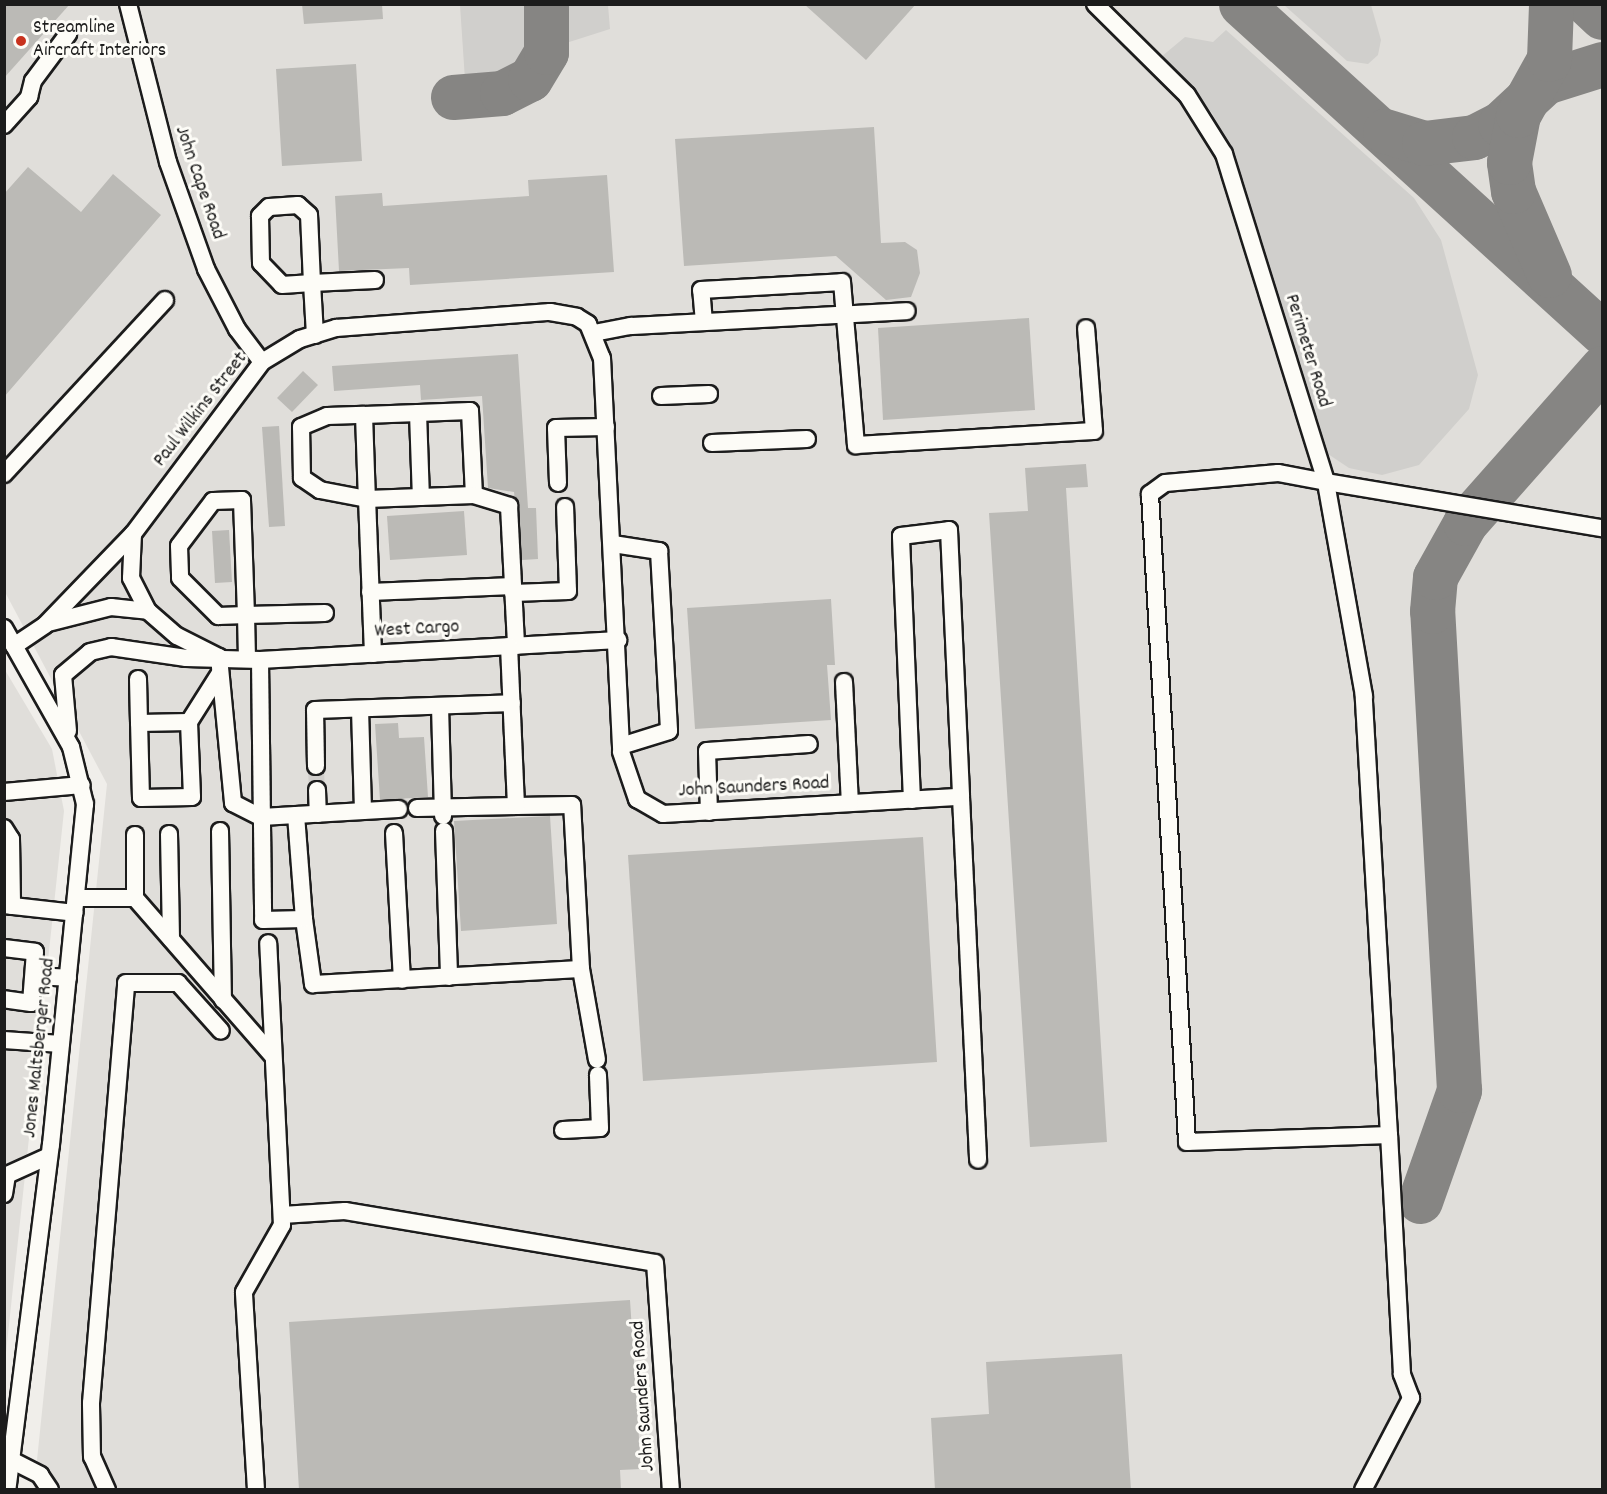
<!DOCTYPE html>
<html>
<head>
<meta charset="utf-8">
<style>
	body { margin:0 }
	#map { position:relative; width:1607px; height:1494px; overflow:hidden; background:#f0eeea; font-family:Dekko,sans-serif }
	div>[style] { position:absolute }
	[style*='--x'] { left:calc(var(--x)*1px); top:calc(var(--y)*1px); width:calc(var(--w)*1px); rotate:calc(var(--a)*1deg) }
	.built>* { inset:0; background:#e0deda }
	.green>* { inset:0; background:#d0cfcc }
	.taxiway>* { height:45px; margin:-22.5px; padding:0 22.5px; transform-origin:22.5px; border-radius:22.5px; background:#868583 }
	.building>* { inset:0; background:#bbbab6 }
	.minor-tunnel>* { height:16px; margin-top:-8px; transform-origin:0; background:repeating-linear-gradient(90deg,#d0cecb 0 16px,transparent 0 24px) }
	.roads { filter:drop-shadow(2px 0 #1c1c1c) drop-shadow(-2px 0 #1c1c1c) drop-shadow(0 2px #1c1c1c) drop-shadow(0 -2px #1c1c1c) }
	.minor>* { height:16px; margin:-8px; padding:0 8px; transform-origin:8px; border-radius:8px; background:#fdfcf7 }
	.dots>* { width:16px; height:16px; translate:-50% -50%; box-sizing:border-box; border:3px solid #fdfcf7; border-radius:50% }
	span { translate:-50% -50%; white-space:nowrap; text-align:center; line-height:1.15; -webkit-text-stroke:6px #fdfcf7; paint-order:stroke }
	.poi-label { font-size:20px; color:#1c1c1c }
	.left { translate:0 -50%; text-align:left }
	.street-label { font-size:20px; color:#1c1c1c }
	.frame { position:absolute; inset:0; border:6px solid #1c1c1c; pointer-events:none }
</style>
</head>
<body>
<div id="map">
	<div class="built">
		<i style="clip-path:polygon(4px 5px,1602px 5px,1602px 1489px,34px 1489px,107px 784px,5px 592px)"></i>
		<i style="clip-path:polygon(5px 670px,52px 749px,64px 811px,5px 1362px)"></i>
	</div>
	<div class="green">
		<i style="clip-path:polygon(460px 5px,528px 5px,531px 40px,522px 65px,511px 75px,465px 80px)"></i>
		<i style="clip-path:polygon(561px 5px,608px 5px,610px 29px,563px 44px)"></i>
		<i style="clip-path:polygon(1284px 5px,1371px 5px,1381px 40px,1378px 55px,1368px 64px,1347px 61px)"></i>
		<i style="clip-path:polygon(1226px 30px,1414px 198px,1441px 240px,1478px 375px,1469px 409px,1419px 465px,1382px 475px,1349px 468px,1325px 452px,1236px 160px,1212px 113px,1161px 57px,1185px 37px,1213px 42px)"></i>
	</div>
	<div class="taxiway">
		<i style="--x:1241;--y:4;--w:488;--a:42.3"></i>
		<i style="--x:1588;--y:4;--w:19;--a:43"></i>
		<i style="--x:453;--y:97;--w:49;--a:-4.7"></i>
		<i style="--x:502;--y:93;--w:31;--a:-27"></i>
		<i style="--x:530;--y:79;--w:31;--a:-59"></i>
		<i style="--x:546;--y:52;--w:48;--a:-90"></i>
		<i style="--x:1385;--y:131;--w:41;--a:17.1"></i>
		<i style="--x:1424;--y:143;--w:50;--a:-6.8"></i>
		<i style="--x:1474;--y:137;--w:29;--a:-27"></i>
		<i style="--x:1500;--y:124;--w:62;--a:-43"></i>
		<i style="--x:1545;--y:82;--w:60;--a:-17.5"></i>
		<i style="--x:1549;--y:275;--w:91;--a:-113.2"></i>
		<i style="--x:1513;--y:191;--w:29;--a:-98"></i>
		<i style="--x:1509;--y:162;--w:48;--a:-79.2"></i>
		<i style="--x:1518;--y:115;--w:64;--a:-61"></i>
		<i style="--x:1549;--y:59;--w:55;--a:-87.9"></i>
		<i style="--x:1420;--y:1201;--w:118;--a:-70.6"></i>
		<i style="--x:1459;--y:1090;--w:480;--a:-93.2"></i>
		<i style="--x:1432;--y:611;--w:34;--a:-85"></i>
		<i style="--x:1435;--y:577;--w:62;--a:-60.9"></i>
		<i style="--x:1465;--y:523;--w:207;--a:-48.5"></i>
	</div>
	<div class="building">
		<i style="clip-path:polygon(4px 4px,70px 4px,4px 78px)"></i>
		<i style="clip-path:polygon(302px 4px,382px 4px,383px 19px,304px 24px)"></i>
		<i style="clip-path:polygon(804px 4px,916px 4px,866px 60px)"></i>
		<i style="clip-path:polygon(356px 64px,362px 161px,282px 166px,276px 69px)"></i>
		<i style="clip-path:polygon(874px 127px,881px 243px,905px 242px,917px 250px,920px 273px,911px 297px,886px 300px,836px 256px,684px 266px,675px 139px)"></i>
		<i style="clip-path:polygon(28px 167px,81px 212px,113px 174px,161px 215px,4px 397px,4px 194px)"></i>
		<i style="clip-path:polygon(607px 175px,614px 272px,410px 285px,409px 268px,339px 271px,335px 196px,382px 193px,383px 206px,529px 196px,528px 180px)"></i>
		<i style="clip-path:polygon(1029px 318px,1035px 410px,883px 420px,878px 328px)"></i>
		<i style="clip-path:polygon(518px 354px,528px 508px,536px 508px,538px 559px,522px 560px,514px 492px,488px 488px,482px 396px,421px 400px,420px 385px,334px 391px,332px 366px)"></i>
		<i style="clip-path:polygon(303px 371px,318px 385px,292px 412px,277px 398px)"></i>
		<i style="clip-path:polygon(279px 426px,285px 526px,269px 527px,262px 427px)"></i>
		<i style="clip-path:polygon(1086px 464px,1088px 487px,1066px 488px,1107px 1142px,1030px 1147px,989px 513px,1028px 511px,1025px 468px)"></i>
		<i style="clip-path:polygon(464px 511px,467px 555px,390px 560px,387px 516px)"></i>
		<i style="clip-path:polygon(229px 530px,232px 582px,215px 583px,212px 531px)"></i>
		<i style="clip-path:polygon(831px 599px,835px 665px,827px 665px,831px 720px,695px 729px,687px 608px)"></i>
		<i style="clip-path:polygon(398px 723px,399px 738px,424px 737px,428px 797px,380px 800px,375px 724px)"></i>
		<i style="clip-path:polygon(550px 816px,557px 924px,461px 931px,454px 821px)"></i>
		<i style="clip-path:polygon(923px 837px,937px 1062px,643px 1081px,628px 855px)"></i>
		<i style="clip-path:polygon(630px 1300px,641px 1469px,620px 1470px,621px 1490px,299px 1490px,289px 1322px)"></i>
		<i style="clip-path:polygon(1122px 1354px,1131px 1490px,935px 1490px,931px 1418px,989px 1414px,986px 1362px)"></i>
	</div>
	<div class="minor-tunnel">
		<i style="--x:316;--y:766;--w:24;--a:88"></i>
	</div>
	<div class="roads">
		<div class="minor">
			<i style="--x:128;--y:4;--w:163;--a:75.8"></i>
			<i style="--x:168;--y:162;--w:114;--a:70.4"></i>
			<i style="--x:206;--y:269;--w:68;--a:62.7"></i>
			<i style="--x:237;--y:329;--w:41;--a:52.9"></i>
			<i style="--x:1095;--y:4;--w:129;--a:44.7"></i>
			<i style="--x:1187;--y:95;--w:70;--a:57.9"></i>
			<i style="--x:1224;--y:154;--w:343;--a:72.7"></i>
			<i style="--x:1326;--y:482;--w:280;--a:9.5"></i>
			<i style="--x:4;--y:125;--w:38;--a:-48"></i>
			<i style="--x:29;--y:97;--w:16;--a:-76"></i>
			<i style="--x:33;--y:81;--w:59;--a:-53.3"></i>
			<i style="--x:704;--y:322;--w:32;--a:-95"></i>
			<i style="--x:701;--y:290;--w:141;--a:-3.2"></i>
			<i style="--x:842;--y:282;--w:164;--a:85.1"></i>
			<i style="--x:856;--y:445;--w:238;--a:-3.4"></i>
			<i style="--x:1094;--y:431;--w:103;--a:-94.4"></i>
			<i style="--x:594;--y:333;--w:38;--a:-11"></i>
			<i style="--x:631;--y:326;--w:276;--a:-3.1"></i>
			<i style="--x:315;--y:335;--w:52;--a:-93.3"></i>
			<i style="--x:312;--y:283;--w:68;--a:-92.5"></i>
			<i style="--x:309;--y:215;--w:15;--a:-138"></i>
			<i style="--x:298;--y:205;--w:29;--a:176"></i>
			<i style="--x:269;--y:207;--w:13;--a:135"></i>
			<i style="--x:260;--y:216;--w:47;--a:88.8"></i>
			<i style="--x:261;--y:263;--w:30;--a:46"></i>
			<i style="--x:282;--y:285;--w:30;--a:-4"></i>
			<i style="--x:312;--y:283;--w:63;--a:-2.7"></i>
			<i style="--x:661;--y:396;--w:48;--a:-2.4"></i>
			<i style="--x:418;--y:413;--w:84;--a:88"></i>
			<i style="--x:364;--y:415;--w:84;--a:88"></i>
			<i style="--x:367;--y:499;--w:48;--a:-169.2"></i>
			<i style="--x:320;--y:490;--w:22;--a:-146"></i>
			<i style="--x:302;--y:478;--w:51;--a:-91.1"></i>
			<i style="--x:301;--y:427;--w:28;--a:-23"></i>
			<i style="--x:327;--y:416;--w:37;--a:-2"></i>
			<i style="--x:364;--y:415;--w:54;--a:-2.1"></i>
			<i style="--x:418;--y:413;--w:52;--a:-2.2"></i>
			<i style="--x:470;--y:411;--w:84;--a:87.3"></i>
			<i style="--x:712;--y:443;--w:95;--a:-2.4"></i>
			<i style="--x:4;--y:474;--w:237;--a:-47.2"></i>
			<i style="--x:558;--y:483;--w:55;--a:-92.1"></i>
			<i style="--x:556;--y:428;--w:50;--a:-1.1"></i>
			<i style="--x:133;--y:534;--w:44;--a:92.6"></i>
			<i style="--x:131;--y:578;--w:37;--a:63"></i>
			<i style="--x:613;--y:544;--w:47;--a:8.7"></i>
			<i style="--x:659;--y:551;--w:180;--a:86.8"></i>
			<i style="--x:669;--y:731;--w:50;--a:162.6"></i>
			<i style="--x:370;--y:592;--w:143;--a:-2.4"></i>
			<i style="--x:513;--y:593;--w:55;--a:-2.1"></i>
			<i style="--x:568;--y:591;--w:84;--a:-92"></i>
			<i style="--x:48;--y:623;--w:65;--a:-14.3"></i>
			<i style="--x:111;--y:607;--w:37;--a:6"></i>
			<i style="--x:148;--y:611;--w:38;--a:41"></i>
			<i style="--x:177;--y:636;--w:47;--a:26.6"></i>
			<i style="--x:219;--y:657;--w:147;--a:84.5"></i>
			<i style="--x:233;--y:803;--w:31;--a:27"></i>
			<i style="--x:261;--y:817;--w:138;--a:-3.3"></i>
			<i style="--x:4;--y:628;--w:137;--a:60.6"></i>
			<i style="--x:71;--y:747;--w:59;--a:76.2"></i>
			<i style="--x:85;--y:804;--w:342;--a:95.7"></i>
			<i style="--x:51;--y:1144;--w:349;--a:97.2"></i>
			<i style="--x:14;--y:646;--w:37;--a:-34"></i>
			<i style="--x:45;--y:625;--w:127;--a:-46"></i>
			<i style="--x:133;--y:534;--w:215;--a:-53.1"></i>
			<i style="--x:262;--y:362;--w:44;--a:-31.2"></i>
			<i style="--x:300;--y:339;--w:38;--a:-17"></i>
			<i style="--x:336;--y:328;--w:215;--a:-4.3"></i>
			<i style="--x:550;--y:312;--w:27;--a:10"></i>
			<i style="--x:577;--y:317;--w:13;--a:32"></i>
			<i style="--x:588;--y:324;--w:37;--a:68"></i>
			<i style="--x:602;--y:358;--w:394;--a:87.2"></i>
			<i style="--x:621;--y:752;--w:50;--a:71.2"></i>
			<i style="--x:637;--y:799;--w:30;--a:30"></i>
			<i style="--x:663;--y:814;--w:298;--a:-3.3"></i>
			<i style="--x:961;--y:797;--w:363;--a:87.3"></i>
			<i style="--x:373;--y:654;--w:155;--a:-92.2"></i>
			<i style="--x:367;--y:499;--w:107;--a:-2.1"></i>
			<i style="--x:474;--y:495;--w:37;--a:17"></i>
			<i style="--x:509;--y:506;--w:140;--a:87.1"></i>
			<i style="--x:247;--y:659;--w:44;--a:-91.3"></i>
			<i style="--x:246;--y:615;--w:115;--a:-92"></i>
			<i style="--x:242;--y:500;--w:29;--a:178"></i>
			<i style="--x:213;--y:501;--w:56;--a:127.1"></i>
			<i style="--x:179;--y:546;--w:32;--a:88"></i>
			<i style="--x:180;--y:578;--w:54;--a:45"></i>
			<i style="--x:218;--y:616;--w:28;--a:-2"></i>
			<i style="--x:246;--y:615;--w:79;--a:-1.5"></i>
			<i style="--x:260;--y:660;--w:260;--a:89.3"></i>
			<i style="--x:263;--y:920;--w:41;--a:-1.4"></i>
			<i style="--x:304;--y:919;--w:66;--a:82.1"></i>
			<i style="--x:313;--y:984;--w:268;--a:-3.2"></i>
			<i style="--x:581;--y:969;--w:164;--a:-93.1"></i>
			<i style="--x:572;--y:805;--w:56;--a:179"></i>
			<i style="--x:138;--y:679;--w:44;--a:88.7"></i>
			<i style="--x:844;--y:682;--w:121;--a:87.2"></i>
			<i style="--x:440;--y:706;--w:110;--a:88.4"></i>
			<i style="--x:360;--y:709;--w:102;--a:88.3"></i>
			<i style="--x:189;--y:722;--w:75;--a:87.7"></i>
			<i style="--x:192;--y:797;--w:51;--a:178.9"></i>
			<i style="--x:141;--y:798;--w:75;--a:-91.5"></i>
			<i style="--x:139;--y:723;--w:50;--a:-1.1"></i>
			<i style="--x:189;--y:722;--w:58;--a:-57.7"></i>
			<i style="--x:68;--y:731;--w:56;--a:-95.1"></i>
			<i style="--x:63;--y:675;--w:35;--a:-40"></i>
			<i style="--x:90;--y:652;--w:22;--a:-13"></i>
			<i style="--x:111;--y:647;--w:76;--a:8.3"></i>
			<i style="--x:186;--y:658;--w:74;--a:1.5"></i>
			<i style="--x:260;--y:660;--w:359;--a:-3.2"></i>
			<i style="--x:316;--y:766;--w:56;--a:-91"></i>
			<i style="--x:315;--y:710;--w:197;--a:-2"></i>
			<i style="--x:317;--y:790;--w:24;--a:88"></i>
			<i style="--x:4;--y:792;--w:78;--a:-5.1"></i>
			<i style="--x:912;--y:800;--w:264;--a:-92.4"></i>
			<i style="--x:901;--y:536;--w:48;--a:-7.1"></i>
			<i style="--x:949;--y:530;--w:267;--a:87.4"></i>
			<i style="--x:417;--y:808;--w:99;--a:-1.2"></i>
			<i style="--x:516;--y:806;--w:160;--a:-92.5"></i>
			<i style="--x:709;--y:812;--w:61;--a:-91.9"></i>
			<i style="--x:707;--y:751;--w:102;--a:-3.9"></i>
			<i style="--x:296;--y:815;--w:104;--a:85.6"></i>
			<i style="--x:4;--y:828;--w:13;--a:58"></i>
			<i style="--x:11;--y:839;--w:67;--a:89.1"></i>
			<i style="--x:220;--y:831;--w:169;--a:89"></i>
			<i style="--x:444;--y:831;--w:146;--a:88"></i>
			<i style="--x:394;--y:833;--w:147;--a:86.9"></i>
			<i style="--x:169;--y:834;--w:105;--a:88.9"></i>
			<i style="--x:135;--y:835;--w:63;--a:90"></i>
			<i style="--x:77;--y:898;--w:58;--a:0"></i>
			<i style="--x:135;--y:898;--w:208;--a:48.9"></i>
			<i style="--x:4;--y:905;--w:71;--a:6.4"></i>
			<i style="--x:4;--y:948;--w:31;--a:7"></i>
			<i style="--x:35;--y:952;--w:51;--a:94.5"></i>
			<i style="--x:31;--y:1003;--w:27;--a:-172"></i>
			<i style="--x:581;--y:969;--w:92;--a:80"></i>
			<i style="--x:34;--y:976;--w:34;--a:3"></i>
			<i style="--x:4;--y:1040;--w:57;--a:4"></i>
			<i style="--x:563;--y:1130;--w:37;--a:-3"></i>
			<i style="--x:600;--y:1128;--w:53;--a:-92.2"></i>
			<i style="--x:4;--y:1194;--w:19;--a:-81"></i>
			<i style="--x:7;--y:1175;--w:46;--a:-24.3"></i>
			<i style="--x:282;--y:1215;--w:63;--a:-3.6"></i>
			<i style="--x:345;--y:1211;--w:314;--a:9.5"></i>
			<i style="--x:655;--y:1263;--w:228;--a:86"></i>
			<i style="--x:11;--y:1460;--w:33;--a:27"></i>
			<i style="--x:40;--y:1475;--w:18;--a:56"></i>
			<i style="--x:107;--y:1490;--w:36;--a:-114"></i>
			<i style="--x:92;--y:1457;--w:54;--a:-91.1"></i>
			<i style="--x:91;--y:1403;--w:421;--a:-85.2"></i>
			<i style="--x:126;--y:983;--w:52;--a:0"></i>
			<i style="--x:178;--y:983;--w:64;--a:48.1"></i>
			<i style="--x:256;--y:1490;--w:198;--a:-93.5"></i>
			<i style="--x:244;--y:1292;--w:77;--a:-60.4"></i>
			<i style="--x:282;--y:1225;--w:282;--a:-92.8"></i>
			<i style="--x:1363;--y:1490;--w:104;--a:-62.4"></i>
			<i style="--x:1411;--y:1398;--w:26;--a:-111"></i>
			<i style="--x:1402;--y:1374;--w:239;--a:-93.1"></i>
			<i style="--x:1389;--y:1135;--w:440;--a:-93.3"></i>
			<i style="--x:1364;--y:696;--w:217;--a:-100.1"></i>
			<i style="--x:1326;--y:482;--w:49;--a:-169.4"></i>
			<i style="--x:1278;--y:473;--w:113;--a:174.9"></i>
			<i style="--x:1165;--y:483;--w:19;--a:144"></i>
			<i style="--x:1150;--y:494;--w:649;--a:86.73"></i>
			<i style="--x:1187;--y:1142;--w:202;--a:-2"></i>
		</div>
	</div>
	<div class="dots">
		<i style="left:21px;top:41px;background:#c8321e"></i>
	</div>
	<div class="poi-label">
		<span class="left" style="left:33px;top:40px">Streamline<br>Aircraft Interiors</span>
	</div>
	<div class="street-label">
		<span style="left:199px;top:183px;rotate:71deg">John Cape Road</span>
		<span style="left:1307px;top:351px;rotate:73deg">Perimeter Road</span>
		<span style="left:201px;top:410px;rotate:-52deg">Paul Wilkins Street</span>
		<span style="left:417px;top:630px;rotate:-3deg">West Cargo</span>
		<span style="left:754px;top:788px;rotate:-3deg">John Saunders Road</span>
		<span style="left:40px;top:1048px;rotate:-84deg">Jones Maltsberger Road</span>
		<span style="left:644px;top:1396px;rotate:-94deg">John Saunders Road</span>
	</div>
	<div class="frame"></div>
</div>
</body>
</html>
